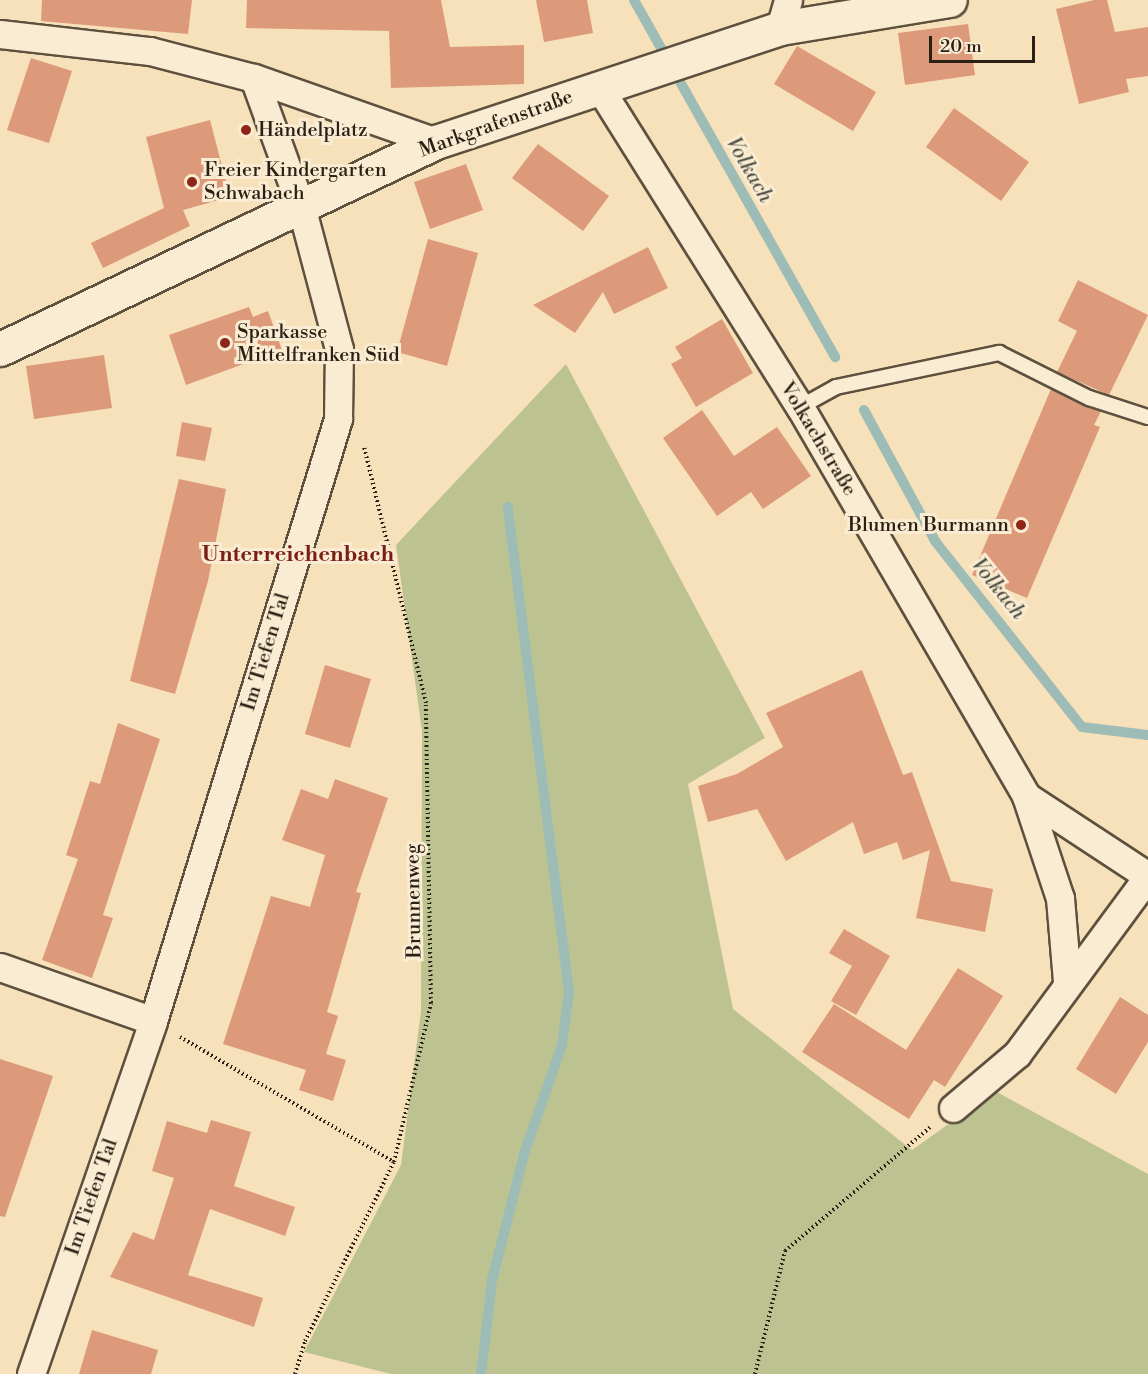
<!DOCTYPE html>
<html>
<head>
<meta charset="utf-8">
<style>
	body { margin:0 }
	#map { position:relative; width:1148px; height:1374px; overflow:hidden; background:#f7e1ba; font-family:"Libre Bodoni",serif }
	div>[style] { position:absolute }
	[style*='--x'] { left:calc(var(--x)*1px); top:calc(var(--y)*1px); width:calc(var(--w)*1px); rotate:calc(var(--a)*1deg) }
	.green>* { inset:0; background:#bcc390 }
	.stream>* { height:10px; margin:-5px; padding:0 5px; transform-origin:5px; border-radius:5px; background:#9ebcb6 }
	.building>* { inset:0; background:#dc9a7b }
	.path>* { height:4px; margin-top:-2px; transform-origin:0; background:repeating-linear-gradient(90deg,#2a2015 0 1.5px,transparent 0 4.5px) }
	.roads { filter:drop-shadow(2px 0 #5d503e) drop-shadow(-2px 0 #5d503e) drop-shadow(0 2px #5d503e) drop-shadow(0 -2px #5d503e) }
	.lane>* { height:14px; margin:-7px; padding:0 7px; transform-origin:7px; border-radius:7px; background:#faecd2 }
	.street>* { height:27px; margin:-13.5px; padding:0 13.5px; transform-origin:13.5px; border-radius:13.5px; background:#faecd2 }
	.secondary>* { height:33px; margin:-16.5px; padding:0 16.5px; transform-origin:16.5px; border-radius:16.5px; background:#faecd2 }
	.dots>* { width:16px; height:16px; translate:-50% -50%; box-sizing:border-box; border:3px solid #faecd2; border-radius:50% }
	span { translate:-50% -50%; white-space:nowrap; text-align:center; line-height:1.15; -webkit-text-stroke:6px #faecd2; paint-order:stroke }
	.street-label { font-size:20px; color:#2a2015 }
	.poi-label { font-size:20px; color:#2a2015 }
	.left { translate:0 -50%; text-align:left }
	.right { translate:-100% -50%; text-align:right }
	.water-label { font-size:21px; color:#4d4f45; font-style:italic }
	.quarter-label { font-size:22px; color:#7a1f14; font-weight:700 }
	.scale { position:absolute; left:929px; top:36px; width:106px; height:27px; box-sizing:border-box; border:3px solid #2a2015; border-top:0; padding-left:8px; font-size:18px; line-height:21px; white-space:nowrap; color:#2a2015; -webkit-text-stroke:4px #faecd2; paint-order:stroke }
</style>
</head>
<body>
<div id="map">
	<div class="green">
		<i style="clip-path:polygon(566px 364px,765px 738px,688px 784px,733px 1009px,912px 1150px,995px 1091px,1148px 1174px,1148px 1374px,391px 1374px,304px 1352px,401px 1165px,421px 1011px,422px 731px,396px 545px)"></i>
	</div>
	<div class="stream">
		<i style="--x:634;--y:0;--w:410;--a:60.6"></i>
		<i style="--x:864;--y:410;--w:149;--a:61.5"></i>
		<i style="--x:935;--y:541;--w:237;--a:51.7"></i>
		<i style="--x:1082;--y:727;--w:66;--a:6.9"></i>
		<i style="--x:481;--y:1374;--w:95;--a:-83.3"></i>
		<i style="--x:492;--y:1280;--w:130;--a:-75.7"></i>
		<i style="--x:524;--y:1154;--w:115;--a:-70.8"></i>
		<i style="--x:562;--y:1045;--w:53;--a:-82.5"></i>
		<i style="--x:569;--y:992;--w:489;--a:-97.2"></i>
	</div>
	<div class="building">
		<i style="clip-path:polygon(42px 0,192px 0,188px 34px,41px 21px)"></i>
		<i style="clip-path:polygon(247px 0,441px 0,450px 47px,524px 45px,524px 84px,391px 88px,389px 31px,246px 28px)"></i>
		<i style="clip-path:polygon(536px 0,587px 0,593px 33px,544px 42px)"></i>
		<i style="clip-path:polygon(1094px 0,1107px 0,1115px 32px,1148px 27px,1148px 76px,1126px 79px,1129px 92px,1079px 104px,1056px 9px)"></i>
		<i style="clip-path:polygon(968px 24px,975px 75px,905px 85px,898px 33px)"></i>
		<i style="clip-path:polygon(797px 46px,876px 92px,853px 131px,774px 84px)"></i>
		<i style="clip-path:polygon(31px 58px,72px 71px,49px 143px,7px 130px)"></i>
		<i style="clip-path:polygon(954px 108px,1029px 162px,1001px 201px,926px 147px)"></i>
		<i style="clip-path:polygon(210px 120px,230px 197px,183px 210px,190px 226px,103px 268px,91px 243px,164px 208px,146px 137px)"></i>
		<i style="clip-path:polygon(538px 144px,609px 196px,583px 231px,512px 178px)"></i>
		<i style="clip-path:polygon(466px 164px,483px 210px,430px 229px,414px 182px)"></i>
		<i style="clip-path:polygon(428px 239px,478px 253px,447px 366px,397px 352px)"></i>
		<i style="clip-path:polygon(648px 247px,668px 288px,614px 314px,603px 292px,575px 333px,533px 305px)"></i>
		<i style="clip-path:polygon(1078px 280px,1148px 315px,1109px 395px,1057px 372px,1077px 331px,1058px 321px)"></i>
		<i style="clip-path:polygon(249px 307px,253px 317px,268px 311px,282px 350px,186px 385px,169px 335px)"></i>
		<i style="clip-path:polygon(722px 319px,753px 373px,696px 407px,671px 364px,682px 358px,675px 347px)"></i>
		<i style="clip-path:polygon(104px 355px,112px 408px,34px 419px,26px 366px)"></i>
		<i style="clip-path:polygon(1051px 389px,1101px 411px,1094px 425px,1100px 427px,1027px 598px,972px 575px)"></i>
		<i style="clip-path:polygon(702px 410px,734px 456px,777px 427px,811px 476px,763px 509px,751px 492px,717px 516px,663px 438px)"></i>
		<i style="clip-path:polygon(182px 422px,212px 428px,205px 461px,176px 456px)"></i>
		<i style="clip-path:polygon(179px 479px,226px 489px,208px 581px,175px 694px,130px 681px)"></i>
		<i style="clip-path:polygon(325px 665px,371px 679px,350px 748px,305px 734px)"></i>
		<i style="clip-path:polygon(862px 670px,903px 775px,912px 772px,951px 881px,993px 889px,985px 932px,916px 918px,930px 850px,903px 860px,897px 842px,864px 854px,853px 822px,786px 861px,757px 809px,708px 822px,698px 786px,737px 774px,783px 747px,766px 713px)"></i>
		<i style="clip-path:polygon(118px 723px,160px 739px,103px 915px,113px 918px,92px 978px,42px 960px,78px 859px,66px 855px,90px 781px,100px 784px)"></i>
		<i style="clip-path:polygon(335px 779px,388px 798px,356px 892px,361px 893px,327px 1012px,338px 1016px,326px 1054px,346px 1060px,333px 1101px,299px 1090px,306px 1070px,223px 1044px,271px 896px,310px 907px,325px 855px,282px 840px,301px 789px,328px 799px)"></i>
		<i style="clip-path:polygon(844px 929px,890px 956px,856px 1015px,831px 1001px,852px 966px,829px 953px)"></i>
		<i style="clip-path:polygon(958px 968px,1003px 996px,945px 1087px,934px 1080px,909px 1119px,802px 1052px,834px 1004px,906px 1050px)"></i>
		<i style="clip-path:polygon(1120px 997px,1148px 1015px,1148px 1042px,1116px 1094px,1076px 1069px)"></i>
		<i style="clip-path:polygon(0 1059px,53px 1076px,5px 1217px,0 1216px)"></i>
		<i style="clip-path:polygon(211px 1120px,251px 1132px,234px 1186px,295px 1207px,285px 1236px,210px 1209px,188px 1275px,263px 1298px,254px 1327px,110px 1277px,133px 1232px,154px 1240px,174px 1178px,152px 1171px,167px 1121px,207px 1133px)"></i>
		<i style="clip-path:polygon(92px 1330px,158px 1350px,151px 1374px,79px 1374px)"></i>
	</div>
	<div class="path">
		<i style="--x:180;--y:1037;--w:248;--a:30.3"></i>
		<i style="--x:295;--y:1374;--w:34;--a:-73"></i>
		<i style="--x:305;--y:1341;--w:200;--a:-63.6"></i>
		<i style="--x:394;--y:1162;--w:163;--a:-76.9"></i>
		<i style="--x:431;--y:1003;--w:300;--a:-91"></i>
		<i style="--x:426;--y:703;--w:264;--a:-103.6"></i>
		<i style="--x:755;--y:1374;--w:127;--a:-76.3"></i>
		<i style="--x:785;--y:1251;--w:191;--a:-40.5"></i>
	</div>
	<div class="roads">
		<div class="lane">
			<i style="--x:800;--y:407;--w:41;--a:-29.1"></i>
			<i style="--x:836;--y:387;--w:167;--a:-11.8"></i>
			<i style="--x:999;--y:353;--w:101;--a:26.6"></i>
			<i style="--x:1089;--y:398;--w:62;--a:17.9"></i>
		</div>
		<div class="street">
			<i style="--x:780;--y:28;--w:29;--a:-74"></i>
			<i style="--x:0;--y:34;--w:151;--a:6.5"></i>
			<i style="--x:150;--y:51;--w:107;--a:14.6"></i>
			<i style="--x:254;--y:78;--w:193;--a:19.4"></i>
			<i style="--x:599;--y:87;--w:378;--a:57.9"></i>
			<i style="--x:800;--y:407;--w:450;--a:59.8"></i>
			<i style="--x:1026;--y:796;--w:108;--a:71.6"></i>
			<i style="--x:1060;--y:898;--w:83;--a:85.2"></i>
			<i style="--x:1026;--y:796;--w:146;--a:33.3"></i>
			<i style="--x:0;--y:967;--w:162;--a:19.4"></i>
			<i style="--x:953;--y:1108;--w:84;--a:-40.2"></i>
			<i style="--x:1017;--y:1054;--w:221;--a:-53.6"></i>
			<i style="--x:31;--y:1374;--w:373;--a:-70.9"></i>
			<i style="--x:153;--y:1021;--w:630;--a:-72.92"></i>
			<i style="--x:338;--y:419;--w:70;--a:-89.2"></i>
			<i style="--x:339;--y:349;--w:144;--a:-104.9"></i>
			<i style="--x:302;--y:210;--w:140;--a:-110"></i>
		</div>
		<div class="secondary">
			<i style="--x:0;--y:349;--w:483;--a:-25.4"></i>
			<i style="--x:436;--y:142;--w:362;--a:-18.3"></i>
			<i style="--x:780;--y:28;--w:172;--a:-9.4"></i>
		</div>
	</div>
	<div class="dots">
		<i style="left:246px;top:130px;background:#8f2418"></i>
		<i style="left:192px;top:182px;background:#8f2418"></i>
		<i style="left:225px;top:343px;background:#8f2418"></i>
		<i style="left:1021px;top:525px;background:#8f2418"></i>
	</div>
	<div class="street-label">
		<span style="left:496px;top:124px;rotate:-20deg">Markgrafenstraße</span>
		<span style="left:818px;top:439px;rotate:59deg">Volkachstraße</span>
		<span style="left:266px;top:652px;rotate:-73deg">Im Tiefen Tal</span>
		<span style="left:414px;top:901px;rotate:-91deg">Brunnenweg</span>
		<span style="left:92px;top:1197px;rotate:-71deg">Im Tiefen Tal</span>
	</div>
	<div class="poi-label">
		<span class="left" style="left:258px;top:130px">Händelplatz</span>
		<span class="left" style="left:204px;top:182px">Freier Kindergarten<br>Schwabach</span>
		<span class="left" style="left:237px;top:344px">Sparkasse<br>Mittelfranken Süd</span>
		<span class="right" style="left:1009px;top:525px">Blumen Burmann</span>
	</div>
	<div class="water-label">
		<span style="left:749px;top:170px;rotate:60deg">Volkach</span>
		<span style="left:998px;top:589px;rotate:51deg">Volkach</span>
	</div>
	<div class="quarter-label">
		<span style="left:298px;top:555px">Unterreichenbach</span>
	</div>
	<div class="scale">20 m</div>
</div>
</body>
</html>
